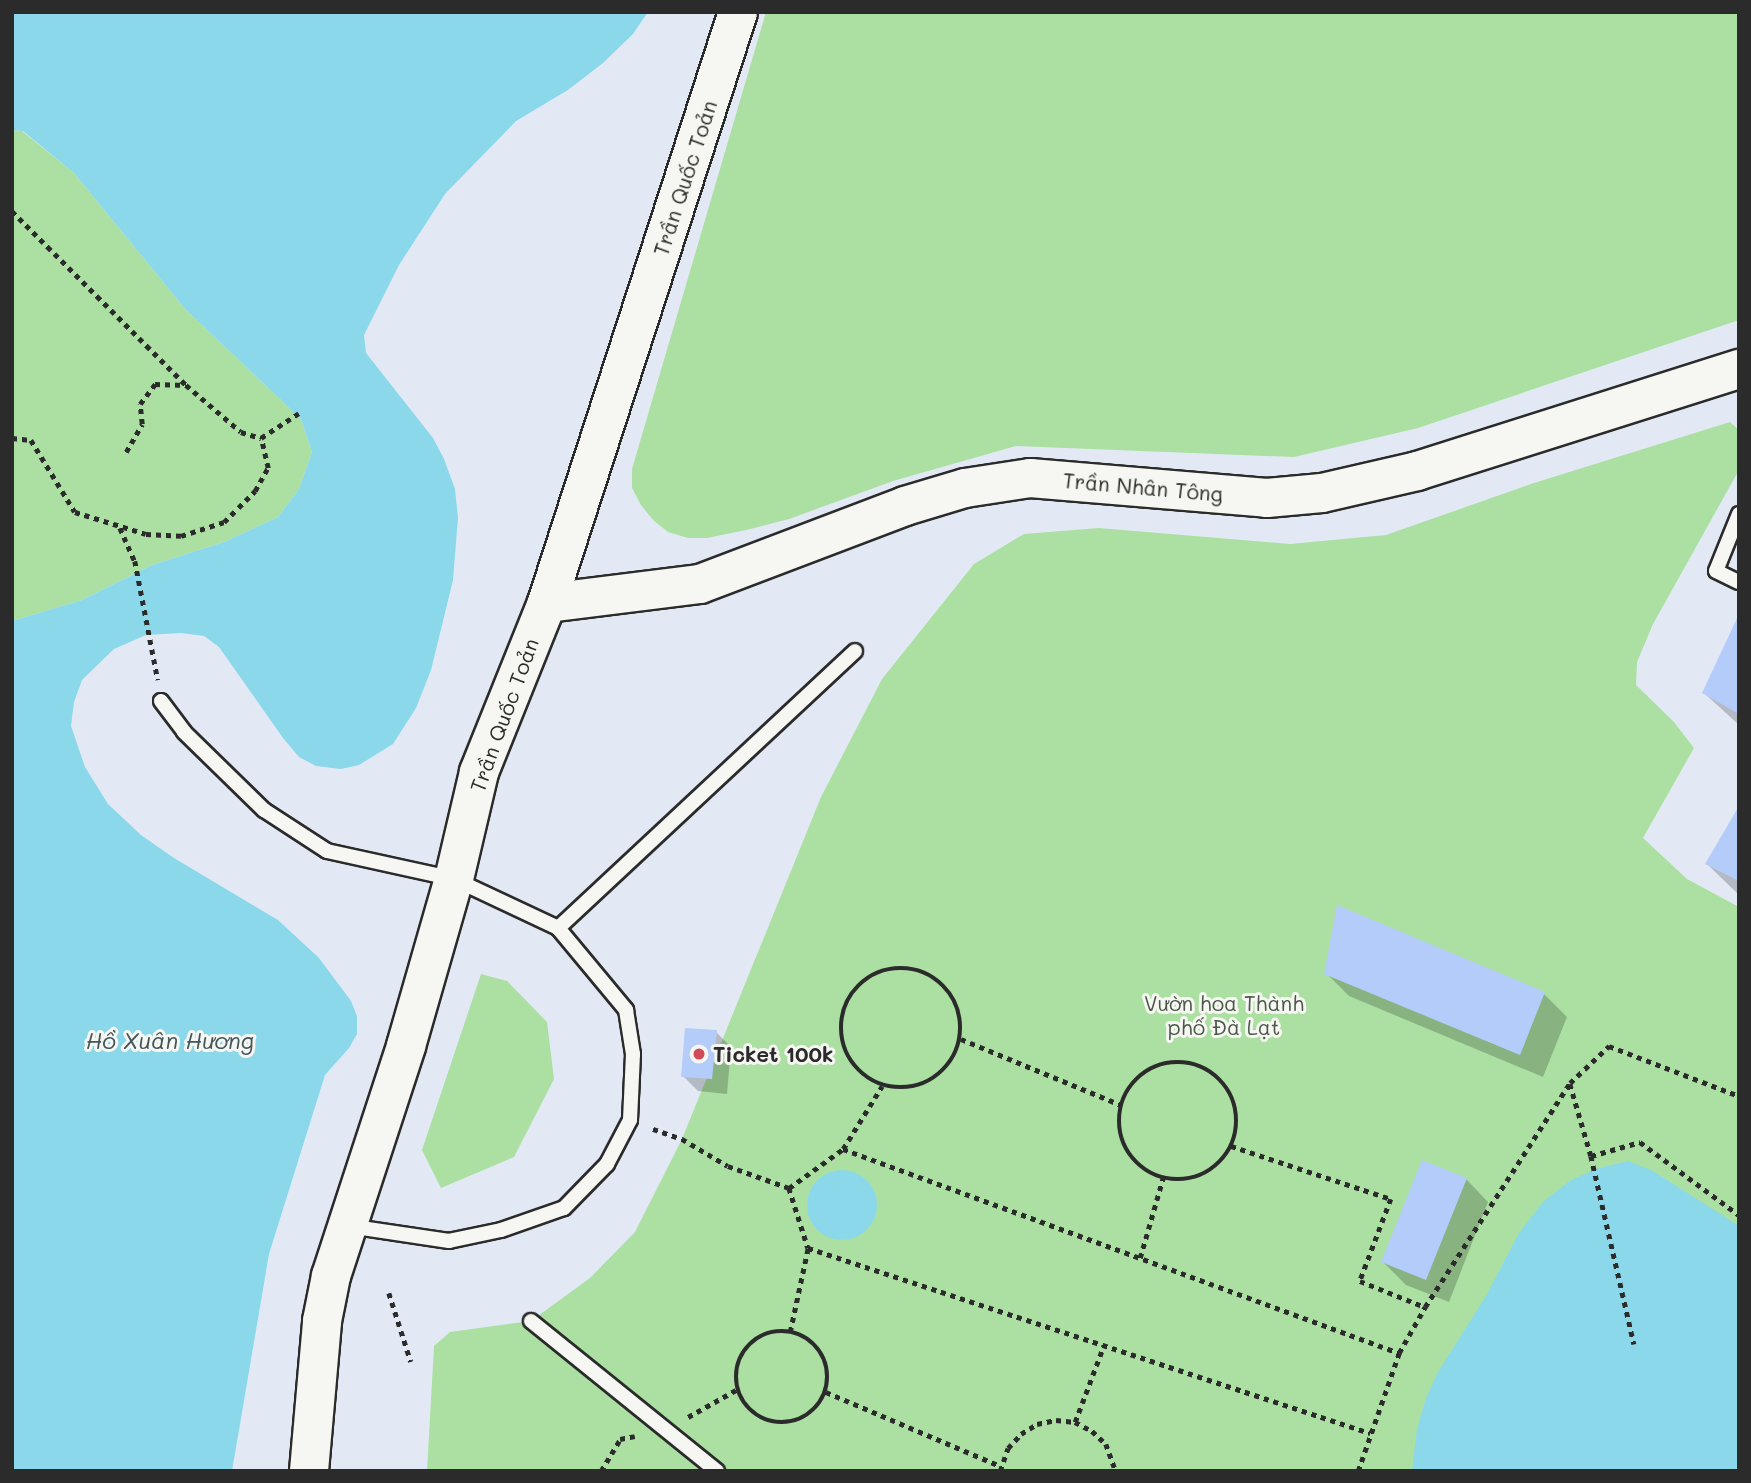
<!DOCTYPE html>
<html>
<head>
<meta charset="utf-8">
<style>
	body { margin:0 }
	#map { position:relative; width:1751px; height:1483px; overflow:hidden; background:#e2e9f4; font-family:Mali,sans-serif }
	div>[style] { position:absolute }
	[style*='--x'] { left:calc(var(--x)*1px); top:calc(var(--y)*1px); width:calc(var(--w)*1px); rotate:calc(var(--a)*1deg) }
	.green>* { inset:0; background:#abe0a2 }
	.water>* { inset:0; background:#8bd8eb }
	.round { border-radius:50% }
	.shadow>* { inset:0; background:#0003 }
	.building>* { inset:0; background:#b4ccfa }
	.path>* { height:4.5px; margin-top:-2.25px; transform-origin:0; background:repeating-linear-gradient(90deg,#2b2b2b 0 5px,transparent 0 10px) }
	.path>.ring { margin:-2.25px; padding:0; box-sizing:content-box; background:none; border:4.5px solid #2b2b2b; border-radius:50% }
	.roads { filter:drop-shadow(2px 0 #2b2b2b) drop-shadow(-2px 0 #2b2b2b) drop-shadow(0 2px #2b2b2b) drop-shadow(0 -2px #2b2b2b) }
	.service>* { height:14px; margin:-7px; padding:0 7px; transform-origin:7px; border-radius:7px; background:#f6f6f2 }
	.secondary>* { height:38px; margin:-19px; padding:0 19px; transform-origin:19px; border-radius:19px; background:#f6f6f2 }
	.dots>* { width:19px; height:19px; translate:-50% -50%; box-sizing:border-box; border:4px solid #f6f6f2; border-radius:50% }
	span { translate:-50% -50%; white-space:nowrap; text-align:center; line-height:1.15; -webkit-text-stroke:6px #f6f6f2; paint-order:stroke }
	.street-label { font-size:21px; color:#2b2b2b }
	.park-label { font-size:21px; color:#4b5849 }
	.poi-label { font-size:21px; color:#2b2b2b; font-weight:700 }
	.left { translate:0 -50%; text-align:left }
	.water-label { font-size:23px; color:#43565b; font-style:italic }
	.frame { position:absolute; inset:0; border:14px solid #2b2b2b; pointer-events:none }
</style>
</head>
<body>
<div id="map">
	<div class="green">
		<i style="clip-path:polygon(766px 12px,1739px 12px,1739px 320px,1418px 428px,1294px 457px,1016px 446px,893px 481px,789px 519px,746px 530px,707px 538px,688px 538px,668px 532px,653px 520px,641px 505px,632px 488px,632px 469px)"></i>
		<i style="clip-path:polygon(12px 130px,22px 131px,74px 173px,186px 310px,301px 419px,312px 452px,299px 489px,278px 517px,224px 542px,152px 565px,82px 600px,12px 621px)"></i>
		<i style="clip-path:polygon(1730px 422px,1739px 430px,1739px 470px,1653px 624px,1637px 662px,1636px 685px,1674px 722px,1694px 748px,1643px 838px,1687px 879px,1739px 907px,1739px 1471px,427px 1471px,434px 1346px,450px 1332px,531px 1321px,590px 1278px,635px 1232px,682px 1139px,821px 797px,882px 679px,974px 564px,1024px 534px,1099px 528px,1290px 544px,1386px 535px,1534px 483px)"></i>
		<i style="clip-path:polygon(481px 974px,507px 981px,547px 1022px,554px 1079px,514px 1157px,441px 1188px,422px 1150px)"></i>
	</div>
	<div class="water">
		<i style="clip-path:polygon(12px 12px,648px 12px,633px 34px,603px 63px,568px 90px,516px 121px,445px 194px,399px 265px,364px 335px,366px 353px,433px 438px,444px 459px,455px 489px,458px 518px,453px 580px,431px 670px,416px 708px,393px 744px,359px 765px,341px 769px,316px 766px,299px 757px,283px 738px,219px 647px,204px 636px,181px 633px,146px 635px,114px 649px,82px 680px,74px 702px,71px 726px,85px 767px,108px 804px,141px 835px,174px 858px,278px 920px,319px 958px,351px 1001px,357px 1016px,357px 1034px,349px 1048px,325px 1075px,269px 1254px,232px 1471px,12px 1471px,12px 621px,82px 600px,152px 565px,224px 542px,278px 517px,299px 489px,312px 452px,301px 419px,186px 310px,74px 173px,23px 131px,12px 130px)"></i>
		<i style="clip-path:polygon(1628px 1161px,1653px 1171px,1739px 1226px,1739px 1471px,1412px 1471px,1417px 1429px,1426px 1398px,1438px 1372px,1486px 1296px,1519px 1233px,1544px 1201px,1571px 1180px,1596px 1169px)"></i>
		<i class="round" style="left:807px;top:1170px;width:70px;height:70px"></i>
	</div>
	<div class="shadow">
		<i style="clip-path:polygon(1739px 618px,1739px 725px,1704px 693px)"></i>
		<i style="clip-path:polygon(1739px 810px,1739px 895px,1707px 864px)"></i>
		<i style="clip-path:polygon(1326px 973px,1544px 994px,1567px 1017px,1543px 1077px,1349px 996px)"></i>
		<i style="clip-path:polygon(716px 1032px,731px 1047px,727px 1094px,698px 1091px,683px 1076px)"></i>
		<i style="clip-path:polygon(1466px 1179px,1488px 1202px,1449px 1302px,1406px 1285px,1383px 1262px)"></i>
	</div>
	<div class="building">
		<i style="clip-path:polygon(1739px 614px,1739px 714px,1702px 693px)"></i>
		<i style="clip-path:polygon(1739px 806px,1739px 881px,1705px 864px)"></i>
		<i style="clip-path:polygon(1337px 905px,1545px 992px,1520px 1055px,1324px 974px)"></i>
		<i style="clip-path:polygon(685px 1028px,717px 1030px,712px 1079px,681px 1077px)"></i>
		<i style="clip-path:polygon(1422px 1160px,1467px 1178px,1426px 1280px,1381px 1262px)"></i>
	</div>
	<div class="path">
		<i style="--x:12;--y:211;--w:246;--a:45"></i>
		<i style="--x:12;--y:438;--w:19;--a:6"></i>
		<i style="--x:31;--y:440;--w:84;--a:58.6"></i>
		<i style="--x:75;--y:512;--w:74;--a:17.2"></i>
		<i style="--x:146;--y:534;--w:35;--a:3"></i>
		<i style="--x:181;--y:536;--w:45;--a:-18"></i>
		<i style="--x:224;--y:522;--w:44;--a:-45"></i>
		<i style="--x:255;--y:491;--w:26;--a:-61"></i>
		<i style="--x:268;--y:468;--w:31;--a:-103"></i>
		<i style="--x:261;--y:438;--w:45;--a:-33.3"></i>
		<i style="--x:126;--y:452;--w:32;--a:-60"></i>
		<i style="--x:142;--y:424;--w:20;--a:-96"></i>
		<i style="--x:140;--y:404;--w:25;--a:-53"></i>
		<i style="--x:155;--y:384;--w:31;--a:2"></i>
		<i style="--x:186;--y:385;--w:72;--a:40.5"></i>
		<i style="--x:241;--y:432;--w:21;--a:17"></i>
		<i style="--x:120;--y:528;--w:36;--a:66"></i>
		<i style="--x:135;--y:561;--w:121;--a:79.1"></i>
		<i class="ring" style="left:841px;top:968px;width:115.5px;height:115.5px"></i>
		<i style="--x:961;--y:1039;--w:173;--a:22.4"></i>
		<i class="ring" style="left:1119px;top:1062px;width:113.5px;height:113.5px"></i>
		<i style="--x:1570;--y:1084;--w:75;--a:73.7"></i>
		<i style="--x:1591;--y:1156;--w:193;--a:77.1"></i>
		<i style="--x:653;--y:1129;--w:31;--a:19"></i>
		<i style="--x:682;--y:1139;--w:53;--a:30.4"></i>
		<i style="--x:728;--y:1166;--w:65;--a:19.8"></i>
		<i style="--x:1231;--y:1146;--w:169;--a:18.3"></i>
		<i style="--x:1391;--y:1199;--w:88;--a:110.7"></i>
		<i style="--x:1360;--y:1281;--w:70;--a:21.8"></i>
		<i style="--x:843;--y:1149;--w:74;--a:-58.2"></i>
		<i style="--x:1591;--y:1156;--w:51;--a:-15.9"></i>
		<i style="--x:1640;--y:1142;--w:123;--a:36.4"></i>
		<i style="--x:789;--y:1188;--w:67;--a:-35.8"></i>
		<i style="--x:843;--y:1149;--w:592;--a:20.15"></i>
		<i style="--x:789;--y:1188;--w:63;--a:72.4"></i>
		<i style="--x:808;--y:1248;--w:592;--a:18.22"></i>
		<i style="--x:1140;--y:1258;--w:83;--a:-74"></i>
		<i style="--x:389;--y:1293;--w:72;--a:72.3"></i>
		<i class="ring" style="left:736px;top:1331px;width:87.5px;height:87.5px"></i>
		<i style="--x:790;--y:1332;--w:86;--a:-77.9"></i>
		<i style="--x:826;--y:1392;--w:189;--a:23"></i>
		<i style="--x:688;--y:1417;--w:55;--a:-29.4"></i>
		<i style="--x:1075;--y:1422;--w:82;--a:-69.4"></i>
		<i style="--x:601;--y:1471;--w:37;--a:-59"></i>
		<i style="--x:620;--y:1439;--w:15;--a:-11"></i>
		<i style="--x:1000;--y:1471;--w:24;--a:-71"></i>
		<i style="--x:1008;--y:1448;--w:19;--a:-47"></i>
		<i style="--x:1021;--y:1434;--w:19;--a:-32"></i>
		<i style="--x:1037;--y:1424;--w:19;--a:-12"></i>
		<i style="--x:1056;--y:1420;--w:19;--a:6"></i>
		<i style="--x:1075;--y:1422;--w:19;--a:28"></i>
		<i style="--x:1092;--y:1431;--w:19;--a:43"></i>
		<i style="--x:1106;--y:1444;--w:29;--a:70"></i>
		<i style="--x:1358;--y:1471;--w:125;--a:-70.8"></i>
		<i style="--x:1399;--y:1353;--w:53;--a:-60.5"></i>
		<i style="--x:1425;--y:1307;--w:267;--a:-57.1"></i>
		<i style="--x:1570;--y:1083;--w:54;--a:-43.5"></i>
		<i style="--x:1609;--y:1046;--w:139;--a:21"></i>
	</div>
	<div class="roads">
		<div class="service">
			<i style="--x:1739;--y:514;--w:61;--a:112"></i>
			<i style="--x:1716;--y:571;--w:25;--a:26"></i>
			<i style="--x:161;--y:701;--w:39;--a:53"></i>
			<i style="--x:184;--y:732;--w:112;--a:44.3"></i>
			<i style="--x:264;--y:810;--w:75;--a:33.1"></i>
			<i style="--x:327;--y:851;--w:130;--a:12.4"></i>
			<i style="--x:454;--y:879;--w:115;--a:25.2"></i>
			<i style="--x:558;--y:928;--w:107;--a:50.3"></i>
			<i style="--x:626;--y:1010;--w:45;--a:81"></i>
			<i style="--x:633;--y:1054;--w:66;--a:92.6"></i>
			<i style="--x:630;--y:1120;--w:50;--a:117.6"></i>
			<i style="--x:607;--y:1164;--w:62;--a:134.3"></i>
			<i style="--x:564;--y:1208;--w:67;--a:160.8"></i>
			<i style="--x:501;--y:1230;--w:53;--a:168.1"></i>
			<i style="--x:449;--y:1241;--w:101;--a:-171.5"></i>
			<i style="--x:558;--y:928;--w:406;--a:-43"></i>
			<i style="--x:531;--y:1321;--w:239;--a:38.9"></i>
		</div>
		<div class="secondary">
			<i style="--x:547;--y:603;--w:154;--a:-7.1"></i>
			<i style="--x:700;--y:584;--w:219;--a:-20.8"></i>
			<i style="--x:905;--y:506;--w:63;--a:-16.7"></i>
			<i style="--x:965;--y:488;--w:66;--a:-8.7"></i>
			<i style="--x:1030;--y:478;--w:238;--a:4.8"></i>
			<i style="--x:1267;--y:498;--w:55;--a:-5.2"></i>
			<i style="--x:1322;--y:493;--w:98;--a:-13"></i>
			<i style="--x:1417;--y:471;--w:338;--a:-17.6"></i>
			<i style="--x:309;--y:1471;--w:151;--a:-85"></i>
			<i style="--x:322;--y:1321;--w:46;--a:-78.7"></i>
			<i style="--x:331;--y:1276;--w:242;--a:-71.9"></i>
			<i style="--x:406;--y:1046;--w:174;--a:-74"></i>
			<i style="--x:454;--y:879;--w:110;--a:-76.8"></i>
			<i style="--x:479;--y:772;--w:182;--a:-68.1"></i>
			<i style="--x:547;--y:603;--w:621;--a:-72.09"></i>
		</div>
	</div>
	<div class="dots">
		<i style="left:699px;top:1054px;background:#d1495b"></i>
	</div>
	<div class="street-label">
		<span style="left:685px;top:178px;rotate:-72deg">Trần Quốc Toản</span>
		<span style="left:1143px;top:487px;rotate:5deg">Trần Nhân Tông</span>
		<span style="left:504px;top:715px;rotate:-70deg">Trần Quốc Toản</span>
	</div>
	<div class="park-label">
		<span style="left:1224px;top:1015px">Vườn hoa Thành<br>phố Đà Lạt</span>
	</div>
	<div class="poi-label">
		<span class="left" style="left:713px;top:1054px">Ticket 100k</span>
	</div>
	<div class="water-label">
		<span style="left:170px;top:1040px">Hồ Xuân Hương</span>
	</div>
	<div class="frame"></div>
</div>
</body>
</html>
